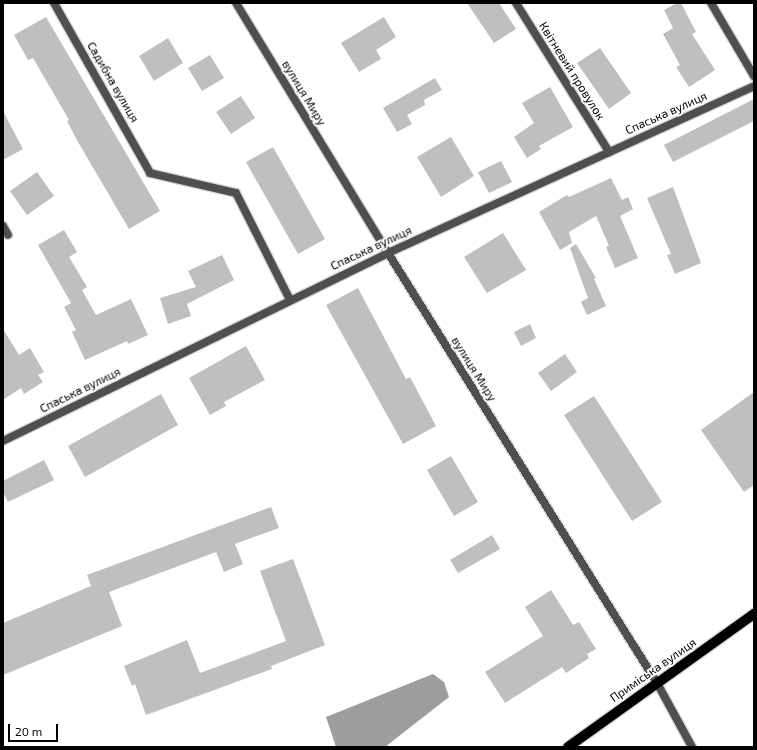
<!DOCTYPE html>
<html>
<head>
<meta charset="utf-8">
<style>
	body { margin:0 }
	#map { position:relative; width:757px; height:750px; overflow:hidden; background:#fff; font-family:"Exo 2",sans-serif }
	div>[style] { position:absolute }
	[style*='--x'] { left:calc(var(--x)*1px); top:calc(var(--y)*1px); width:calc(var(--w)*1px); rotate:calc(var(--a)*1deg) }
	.water>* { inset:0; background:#9d9d9d }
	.building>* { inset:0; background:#bfbfbf }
	.roads { filter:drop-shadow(1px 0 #dbdbdb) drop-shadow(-1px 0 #dbdbdb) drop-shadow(0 1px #dbdbdb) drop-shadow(0 -1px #dbdbdb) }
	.street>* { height:8px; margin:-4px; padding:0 4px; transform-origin:4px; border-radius:4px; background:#4f4f4f }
	.primary>* { height:10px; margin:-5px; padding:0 5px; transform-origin:5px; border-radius:5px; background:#000 }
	span { translate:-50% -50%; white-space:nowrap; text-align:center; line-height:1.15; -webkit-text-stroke:3.5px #fff; paint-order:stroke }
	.street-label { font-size:12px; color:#000 }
	.frame { position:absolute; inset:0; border:4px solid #000; pointer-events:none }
	.scale { position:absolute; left:8px; top:724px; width:50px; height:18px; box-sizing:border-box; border:2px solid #000; border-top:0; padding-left:5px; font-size:12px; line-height:14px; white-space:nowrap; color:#000; -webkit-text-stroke:3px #fff; paint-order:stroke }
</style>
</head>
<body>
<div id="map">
	<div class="water">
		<i style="clip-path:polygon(433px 674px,444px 682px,449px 697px,385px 747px,336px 747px,326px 717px)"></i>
	</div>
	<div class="building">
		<i style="clip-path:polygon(467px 3px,499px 3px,516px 29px,494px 43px)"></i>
		<i style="clip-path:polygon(677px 3px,681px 3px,696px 32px,692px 34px,715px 70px,689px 87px,676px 67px,680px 65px,663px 34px,673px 28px,664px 10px)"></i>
		<i style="clip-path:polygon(46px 17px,160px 211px,129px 229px,78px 142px,67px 121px,69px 120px,33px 58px,28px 60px,14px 35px)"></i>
		<i style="clip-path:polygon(384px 17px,396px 37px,376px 50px,381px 59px,359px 72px,341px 43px)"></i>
		<i style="clip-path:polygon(168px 38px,183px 63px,154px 81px,139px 56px)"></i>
		<i style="clip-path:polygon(600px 48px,631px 93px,609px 109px,577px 63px)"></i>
		<i style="clip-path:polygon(210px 55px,224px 78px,202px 91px,188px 68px)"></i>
		<i style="clip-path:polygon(435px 78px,442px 90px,424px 100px,425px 105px,407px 115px,412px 124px,397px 132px,383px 108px)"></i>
		<i style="clip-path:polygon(550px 87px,573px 127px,539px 146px,541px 149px,527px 158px,514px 137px,534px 123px,522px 103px)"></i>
		<i style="clip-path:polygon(241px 96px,255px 118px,231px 134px,216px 112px)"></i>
		<i style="clip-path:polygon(754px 99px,754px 121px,673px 162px,664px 145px)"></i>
		<i style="clip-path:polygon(3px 111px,23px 149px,3px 160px)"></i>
		<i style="clip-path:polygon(451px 137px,474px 176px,441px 197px,417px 157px)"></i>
		<i style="clip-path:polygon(273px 147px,325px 239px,298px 254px,246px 162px)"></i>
		<i style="clip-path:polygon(501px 161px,512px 182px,489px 193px,478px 172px)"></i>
		<i style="clip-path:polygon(37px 172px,54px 196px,27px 215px,10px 191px)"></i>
		<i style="clip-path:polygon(611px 178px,622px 200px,628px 197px,633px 209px,620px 216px,638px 258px,615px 268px,606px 247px,609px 246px,596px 216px,569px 232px,572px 243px,560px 250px,539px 212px,567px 195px,569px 197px)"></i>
		<i style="clip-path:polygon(673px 187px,701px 263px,675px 274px,667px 255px,671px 254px,647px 198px)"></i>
		<i style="clip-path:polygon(64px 230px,77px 252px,69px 257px,87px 287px,82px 290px,96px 315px,131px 299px,148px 335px,128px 344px,127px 341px,85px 360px,72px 332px,76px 330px,64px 307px,71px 303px,38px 245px)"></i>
		<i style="clip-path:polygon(503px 233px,526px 270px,487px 293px,464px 257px)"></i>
		<i style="clip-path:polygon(576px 244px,596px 278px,594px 279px,606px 306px,587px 315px,581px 302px,588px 298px,570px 248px)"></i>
		<i style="clip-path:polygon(222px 255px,234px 280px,187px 304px,191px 316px,168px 324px,160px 298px,196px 287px,188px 271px)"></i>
		<i style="clip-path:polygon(358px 288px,406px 379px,410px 377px,436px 426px,403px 444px,326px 305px)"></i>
		<i style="clip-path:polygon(530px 324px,536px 338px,521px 346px,514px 332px)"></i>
		<i style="clip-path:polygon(3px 329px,19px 355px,30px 348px,44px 372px,38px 375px,43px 382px,24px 394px,21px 388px,3px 400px)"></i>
		<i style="clip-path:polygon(246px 346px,265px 380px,224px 402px,226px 406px,210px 415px,189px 378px)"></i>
		<i style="clip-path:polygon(565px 354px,577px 372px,551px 391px,538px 373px)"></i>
		<i style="clip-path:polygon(754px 392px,754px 485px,744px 492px,701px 430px)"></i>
		<i style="clip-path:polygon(161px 394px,178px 425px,85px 477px,68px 446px)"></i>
		<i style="clip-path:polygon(594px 396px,662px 502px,632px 521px,564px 415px)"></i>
		<i style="clip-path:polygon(451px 456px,478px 502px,454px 516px,427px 470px)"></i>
		<i style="clip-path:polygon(44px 460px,54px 480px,8px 502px,3px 492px,3px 481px)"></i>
		<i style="clip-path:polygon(271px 507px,279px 528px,235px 544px,243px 564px,224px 572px,216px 552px,109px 592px,122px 626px,3px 675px,3px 623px,91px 586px,87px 575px)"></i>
		<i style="clip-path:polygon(492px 535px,500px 549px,458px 573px,450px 560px)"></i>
		<i style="clip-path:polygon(293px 559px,325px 645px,271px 666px,272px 669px,146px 715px,135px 684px,132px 686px,124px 666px,187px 640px,200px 673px,286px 641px,260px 571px)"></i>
		<i style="clip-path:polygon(551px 590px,573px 625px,579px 622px,596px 649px,587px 654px,589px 658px,566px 673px,562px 667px,505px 703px,485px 672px,543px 636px,525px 607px)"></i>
	</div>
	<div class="roads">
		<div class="street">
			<i style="--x:54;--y:3;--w:195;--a:60.5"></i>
			<i style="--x:150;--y:173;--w:88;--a:13.1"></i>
			<i style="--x:236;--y:193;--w:120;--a:63.2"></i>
			<i style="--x:236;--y:3;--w:293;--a:58.7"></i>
			<i style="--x:388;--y:253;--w:507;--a:57.97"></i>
			<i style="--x:657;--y:683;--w:73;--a:61.3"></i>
			<i style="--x:516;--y:3;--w:176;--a:58"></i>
			<i style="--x:711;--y:3;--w:85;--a:59.5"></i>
			<i style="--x:3;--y:226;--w:10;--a:61"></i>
			<i style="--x:3;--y:441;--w:428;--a:-26"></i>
			<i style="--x:388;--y:253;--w:402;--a:-24.5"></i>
		</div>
		<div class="primary">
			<i style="--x:568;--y:747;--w:229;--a:-35.6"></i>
		</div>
	</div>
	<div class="street-label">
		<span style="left:572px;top:71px;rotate:58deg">Квітневий провулок</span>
		<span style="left:113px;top:82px;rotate:60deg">Садибна вулиця</span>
		<span style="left:304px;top:93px;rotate:59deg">вулиця Миру</span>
		<span style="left:666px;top:113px;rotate:-24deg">Спаська вулиця</span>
		<span style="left:371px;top:248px;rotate:-25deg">Спаська вулиця</span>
		<span style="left:474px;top:369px;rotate:58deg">вулиця Миру</span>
		<span style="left:80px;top:390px;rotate:-26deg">Спаська вулиця</span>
		<span style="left:653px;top:670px;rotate:-35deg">Приміська вулиця</span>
	</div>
	<div class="frame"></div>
	<div class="scale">20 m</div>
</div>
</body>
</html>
